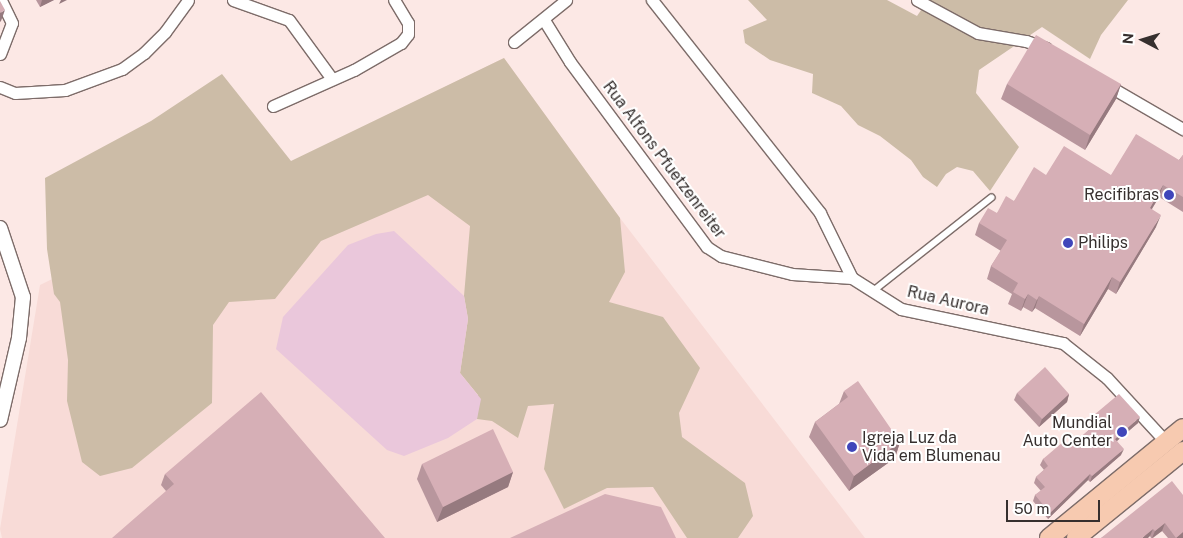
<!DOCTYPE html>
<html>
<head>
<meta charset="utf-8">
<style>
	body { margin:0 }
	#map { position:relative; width:1183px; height:538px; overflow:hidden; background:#fce8e5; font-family:"Public Sans",sans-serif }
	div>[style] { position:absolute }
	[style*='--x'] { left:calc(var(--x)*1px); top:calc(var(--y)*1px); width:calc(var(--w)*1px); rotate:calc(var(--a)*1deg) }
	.built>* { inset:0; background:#f8dbd7 }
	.green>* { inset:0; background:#ccbca7 }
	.water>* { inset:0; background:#eac7db }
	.roads { filter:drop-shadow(1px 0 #7d6c69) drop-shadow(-1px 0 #7d6c69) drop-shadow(0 1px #7d6c69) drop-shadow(0 -1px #7d6c69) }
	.service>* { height:5.5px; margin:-2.75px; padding:0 2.75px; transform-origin:2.75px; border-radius:2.75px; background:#fff }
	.minor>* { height:11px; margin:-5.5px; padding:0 5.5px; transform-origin:5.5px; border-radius:5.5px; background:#fff }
	.tertiary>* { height:14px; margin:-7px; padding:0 7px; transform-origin:7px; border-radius:7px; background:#fff }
	.primary>* { height:18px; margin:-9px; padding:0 9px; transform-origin:9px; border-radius:9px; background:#f7cab0 }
	.wall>* { inset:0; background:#b8969d }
	.shaded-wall>* { inset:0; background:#967a7f }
	.building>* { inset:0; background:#d6afb6 }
	.dots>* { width:14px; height:14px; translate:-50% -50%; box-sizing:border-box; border:2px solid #fff; border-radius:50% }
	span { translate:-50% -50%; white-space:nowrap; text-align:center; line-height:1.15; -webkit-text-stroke:4px #fff; paint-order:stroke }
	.street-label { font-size:16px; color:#362f2e }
	.poi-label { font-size:16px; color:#362f2e }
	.right { translate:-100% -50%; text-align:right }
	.left { translate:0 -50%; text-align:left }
	.north { position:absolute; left:1118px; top:15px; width:50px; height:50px; -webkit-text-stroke:4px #fff; paint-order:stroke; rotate:275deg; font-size:14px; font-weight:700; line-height:20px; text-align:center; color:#362f2e }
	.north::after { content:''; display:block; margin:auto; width:18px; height:22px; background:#362f2e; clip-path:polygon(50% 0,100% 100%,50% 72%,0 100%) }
	.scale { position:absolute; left:1006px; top:500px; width:94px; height:22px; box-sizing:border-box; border:2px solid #362f2e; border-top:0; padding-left:6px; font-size:15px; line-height:18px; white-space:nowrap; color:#362f2e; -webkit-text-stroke:4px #fff; paint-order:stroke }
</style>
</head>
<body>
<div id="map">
	<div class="built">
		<i style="clip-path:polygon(504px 58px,620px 218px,865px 538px,2px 538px,0 529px,40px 285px)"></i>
	</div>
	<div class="green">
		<i style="clip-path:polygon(748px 0,887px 0,917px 16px,928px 0,1128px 0,1101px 35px,1090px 59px,1042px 27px,979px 70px,976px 93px,1019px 147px,990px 191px,973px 171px,957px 167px,946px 174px,937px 187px,923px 177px,911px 160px,880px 136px,858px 125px,841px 106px,812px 93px,813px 74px,770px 60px,745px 43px,743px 30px,767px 20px)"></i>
		<i style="clip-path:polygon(504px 58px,620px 218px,625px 272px,609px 302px,663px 317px,700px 368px,679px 413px,682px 437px,745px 483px,753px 516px,738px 538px,687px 538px,653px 487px,607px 488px,564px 509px,544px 469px,554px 404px,528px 406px,518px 438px,492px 421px,477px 419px,478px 395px,460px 373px,468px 319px,464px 296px,470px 226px,428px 195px,321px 241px,275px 299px,229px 302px,213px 325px,212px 403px,132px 468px,100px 476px,82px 462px,67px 401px,68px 360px,60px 302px,54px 294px,47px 249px,45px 178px,151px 121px,222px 74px,291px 161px)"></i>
	</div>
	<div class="water">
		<i style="clip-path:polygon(394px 231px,464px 296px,468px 319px,460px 373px,481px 399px,477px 419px,448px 438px,404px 456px,387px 450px,276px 349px,283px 317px,348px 245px,376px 234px)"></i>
	</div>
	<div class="roads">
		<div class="service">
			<i style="--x:872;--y:292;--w:152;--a:-38.3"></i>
		</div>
		<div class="minor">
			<i style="--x:233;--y:0;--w:59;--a:19.7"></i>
			<i style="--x:289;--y:20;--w:73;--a:53.9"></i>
			<i style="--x:652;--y:0;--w:271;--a:51.7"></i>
			<i style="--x:820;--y:213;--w:72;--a:63.8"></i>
			<i style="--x:852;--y:278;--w:58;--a:32.3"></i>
			<i style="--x:901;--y:309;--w:166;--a:11.9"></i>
			<i style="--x:1063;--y:343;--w:56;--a:38.5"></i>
			<i style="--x:1107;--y:378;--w:87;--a:47.3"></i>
			<i style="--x:917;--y:0;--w:69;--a:28.4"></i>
			<i style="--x:978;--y:33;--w:49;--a:9.5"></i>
			<i style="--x:1026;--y:41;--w:21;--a:19"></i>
			<i style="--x:544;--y:20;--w:49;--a:58.2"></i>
			<i style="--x:570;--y:62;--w:230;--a:53.5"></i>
			<i style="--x:707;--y:247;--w:17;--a:33"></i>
			<i style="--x:721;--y:256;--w:73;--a:14.2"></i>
			<i style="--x:792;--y:274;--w:60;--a:3.8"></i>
			<i style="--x:514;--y:42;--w:67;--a:-38.9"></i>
			<i style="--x:0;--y:54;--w:33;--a:-69"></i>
			<i style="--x:12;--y:23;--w:25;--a:-116"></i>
			<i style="--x:1107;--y:85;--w:88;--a:30.1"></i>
			<i style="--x:0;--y:87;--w:16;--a:22"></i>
			<i style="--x:15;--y:93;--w:50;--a:-3.4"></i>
			<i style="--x:65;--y:90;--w:61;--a:-20.2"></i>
			<i style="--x:122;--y:69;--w:27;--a:-36"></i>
			<i style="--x:144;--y:53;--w:30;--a:-45"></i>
			<i style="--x:165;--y:32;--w:39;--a:-54"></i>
			<i style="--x:273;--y:106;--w:89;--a:-24"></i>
			<i style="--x:354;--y:70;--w:54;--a:-29.9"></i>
			<i style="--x:401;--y:43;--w:11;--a:-52"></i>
			<i style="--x:408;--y:34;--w:11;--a:-90"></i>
			<i style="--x:408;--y:23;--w:27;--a:-121"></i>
		</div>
		<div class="tertiary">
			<i style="--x:0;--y:228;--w:73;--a:71.6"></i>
			<i style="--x:23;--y:297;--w:41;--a:95.6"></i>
			<i style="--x:19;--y:338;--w:84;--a:103"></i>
		</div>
		<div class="primary">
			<i style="--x:1049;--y:538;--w:173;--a:-39.4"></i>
			<i style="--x:1076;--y:538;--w:138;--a:-39.1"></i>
		</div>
	</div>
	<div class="wall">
		<i style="clip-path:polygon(36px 0,54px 0,40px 7px)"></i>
		<i style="clip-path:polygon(1007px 84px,1121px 84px,1116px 99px,1085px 150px,1001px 99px)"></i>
		<i style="clip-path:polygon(1183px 155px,1183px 212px,1159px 197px,1152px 209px,1156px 227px,1116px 294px,1108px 289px,1080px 336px,1035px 308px,1032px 312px,1023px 307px,1021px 311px,1008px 304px,1012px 294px,987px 279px,991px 266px,1001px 251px,975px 235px,979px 223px,997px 213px,1014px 201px,1046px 175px,1111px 175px,1179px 160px)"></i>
		<i style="clip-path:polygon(844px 391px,900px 442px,895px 458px,849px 491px,809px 437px,815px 422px,839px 404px)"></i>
		<i style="clip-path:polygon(1017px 393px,1069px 394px,1067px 402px,1039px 427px,1014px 400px)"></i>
		<i style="clip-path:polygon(1094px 415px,1138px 423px,1117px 441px,1121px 455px,1090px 482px,1088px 480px,1048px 519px,1033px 501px,1035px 495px,1041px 491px,1034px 483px,1036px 477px,1044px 470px,1040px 465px,1043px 459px,1068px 448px,1095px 425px,1092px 421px)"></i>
		<i style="clip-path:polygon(422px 464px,513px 472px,508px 487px,437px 522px,417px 479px)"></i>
		<i style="clip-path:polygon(165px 474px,385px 538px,166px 491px,161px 485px)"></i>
		<i style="clip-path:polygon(1183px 495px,1183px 538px,1168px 538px,1162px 531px,1153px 538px,1151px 538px,1150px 536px,1101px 538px)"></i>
	</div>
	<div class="shaded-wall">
		<i style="clip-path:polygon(42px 0,54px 0,40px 7px)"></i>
		<i style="clip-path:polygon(61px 0,67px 0,59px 4px)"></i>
		<i style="clip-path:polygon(5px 10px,1px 21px,0 22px,0 13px)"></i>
		<i style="clip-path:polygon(1121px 84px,1116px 99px,1085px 150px,1090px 135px)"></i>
		<i style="clip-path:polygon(1163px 185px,1159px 197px,1145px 220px,1150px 208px)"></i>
		<i style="clip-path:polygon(1161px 215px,1156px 227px,1116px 294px,1120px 282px)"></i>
		<i style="clip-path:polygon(1112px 277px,1108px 289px,1080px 336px,1084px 324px)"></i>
		<i style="clip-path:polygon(1028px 294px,1023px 307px,1021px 311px,1025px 299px)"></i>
		<i style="clip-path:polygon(1039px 296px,1035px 308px,1032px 312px,1037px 300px)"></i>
		<i style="clip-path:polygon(1069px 394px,1067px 402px,1039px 427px,1042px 419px)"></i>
		<i style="clip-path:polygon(1140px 417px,1138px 423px,1112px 445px,1115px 439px)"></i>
		<i style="clip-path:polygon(900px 442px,895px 458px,849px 491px,854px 476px)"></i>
		<i style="clip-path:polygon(1124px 449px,1121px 455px,1090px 482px,1092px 476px)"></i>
		<i style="clip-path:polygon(513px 472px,508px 487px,437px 522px,443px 507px)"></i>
		<i style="clip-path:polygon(1090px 474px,1088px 480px,1048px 519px,1050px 513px)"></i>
		<i style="clip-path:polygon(1165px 523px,1162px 531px,1152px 538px,1155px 531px)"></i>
		<i style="clip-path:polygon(1153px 529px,1150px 536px,1148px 538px,1142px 538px)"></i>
		<i style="clip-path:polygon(1183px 532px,1183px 538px,1176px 538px)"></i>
	</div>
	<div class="building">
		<i style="clip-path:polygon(0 1px,5px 10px,0 13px)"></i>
		<i style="clip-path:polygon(1036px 35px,1121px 84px,1090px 135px,1007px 84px)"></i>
		<i style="clip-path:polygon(1136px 134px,1179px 160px,1183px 155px,1183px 197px,1163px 185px,1150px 208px,1161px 215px,1120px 282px,1112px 277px,1084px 324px,1039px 296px,1037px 300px,1028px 294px,1025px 299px,1013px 292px,1018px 283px,991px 266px,1007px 240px,979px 223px,988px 208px,997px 213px,1006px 196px,1014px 201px,1034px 167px,1046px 175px,1064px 146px,1111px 175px)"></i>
		<i style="clip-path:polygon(1045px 367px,1069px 394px,1042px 419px,1017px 393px)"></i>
		<i style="clip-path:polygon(858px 381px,900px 442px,854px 476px,815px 422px,848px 397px,844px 391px)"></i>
		<i style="clip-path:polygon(261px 392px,385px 538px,112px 538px,174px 484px,165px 474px)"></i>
		<i style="clip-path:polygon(1119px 394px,1140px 417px,1115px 439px,1124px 449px,1092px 476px,1090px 474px,1050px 513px,1035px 495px,1045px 487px,1036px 477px,1048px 466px,1043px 459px,1063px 442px,1068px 448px,1099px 421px,1094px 415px)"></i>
		<i style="clip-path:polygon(493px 429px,513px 472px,443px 507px,422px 464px)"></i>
		<i style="clip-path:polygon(1172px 481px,1183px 495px,1183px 532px,1176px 538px,1165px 523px,1155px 531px,1153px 529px,1142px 538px,1101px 538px)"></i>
		<i style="clip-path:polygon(605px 494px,661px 507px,676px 538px,510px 538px)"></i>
	</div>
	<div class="dots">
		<i style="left:1169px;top:195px;background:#4046ba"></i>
		<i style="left:1068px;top:243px;background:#4046ba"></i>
		<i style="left:1122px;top:432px;background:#4046ba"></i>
		<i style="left:852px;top:447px;background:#4046ba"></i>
	</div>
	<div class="street-label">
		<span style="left:664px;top:160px;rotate:53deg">Rua Alfons Pfuetzenreiter</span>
		<span style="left:948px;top:301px;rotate:13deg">Rua Aurora</span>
	</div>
	<div class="poi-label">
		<span class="right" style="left:1159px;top:195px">Recifibras</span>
		<span class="left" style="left:1078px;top:243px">Philips</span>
		<span class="right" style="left:1112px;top:432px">Mundial<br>Auto Center</span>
		<span class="left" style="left:862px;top:447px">Igreja Luz da<br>Vida em Blumenau</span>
	</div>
	<div class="north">N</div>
	<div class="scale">50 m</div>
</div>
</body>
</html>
